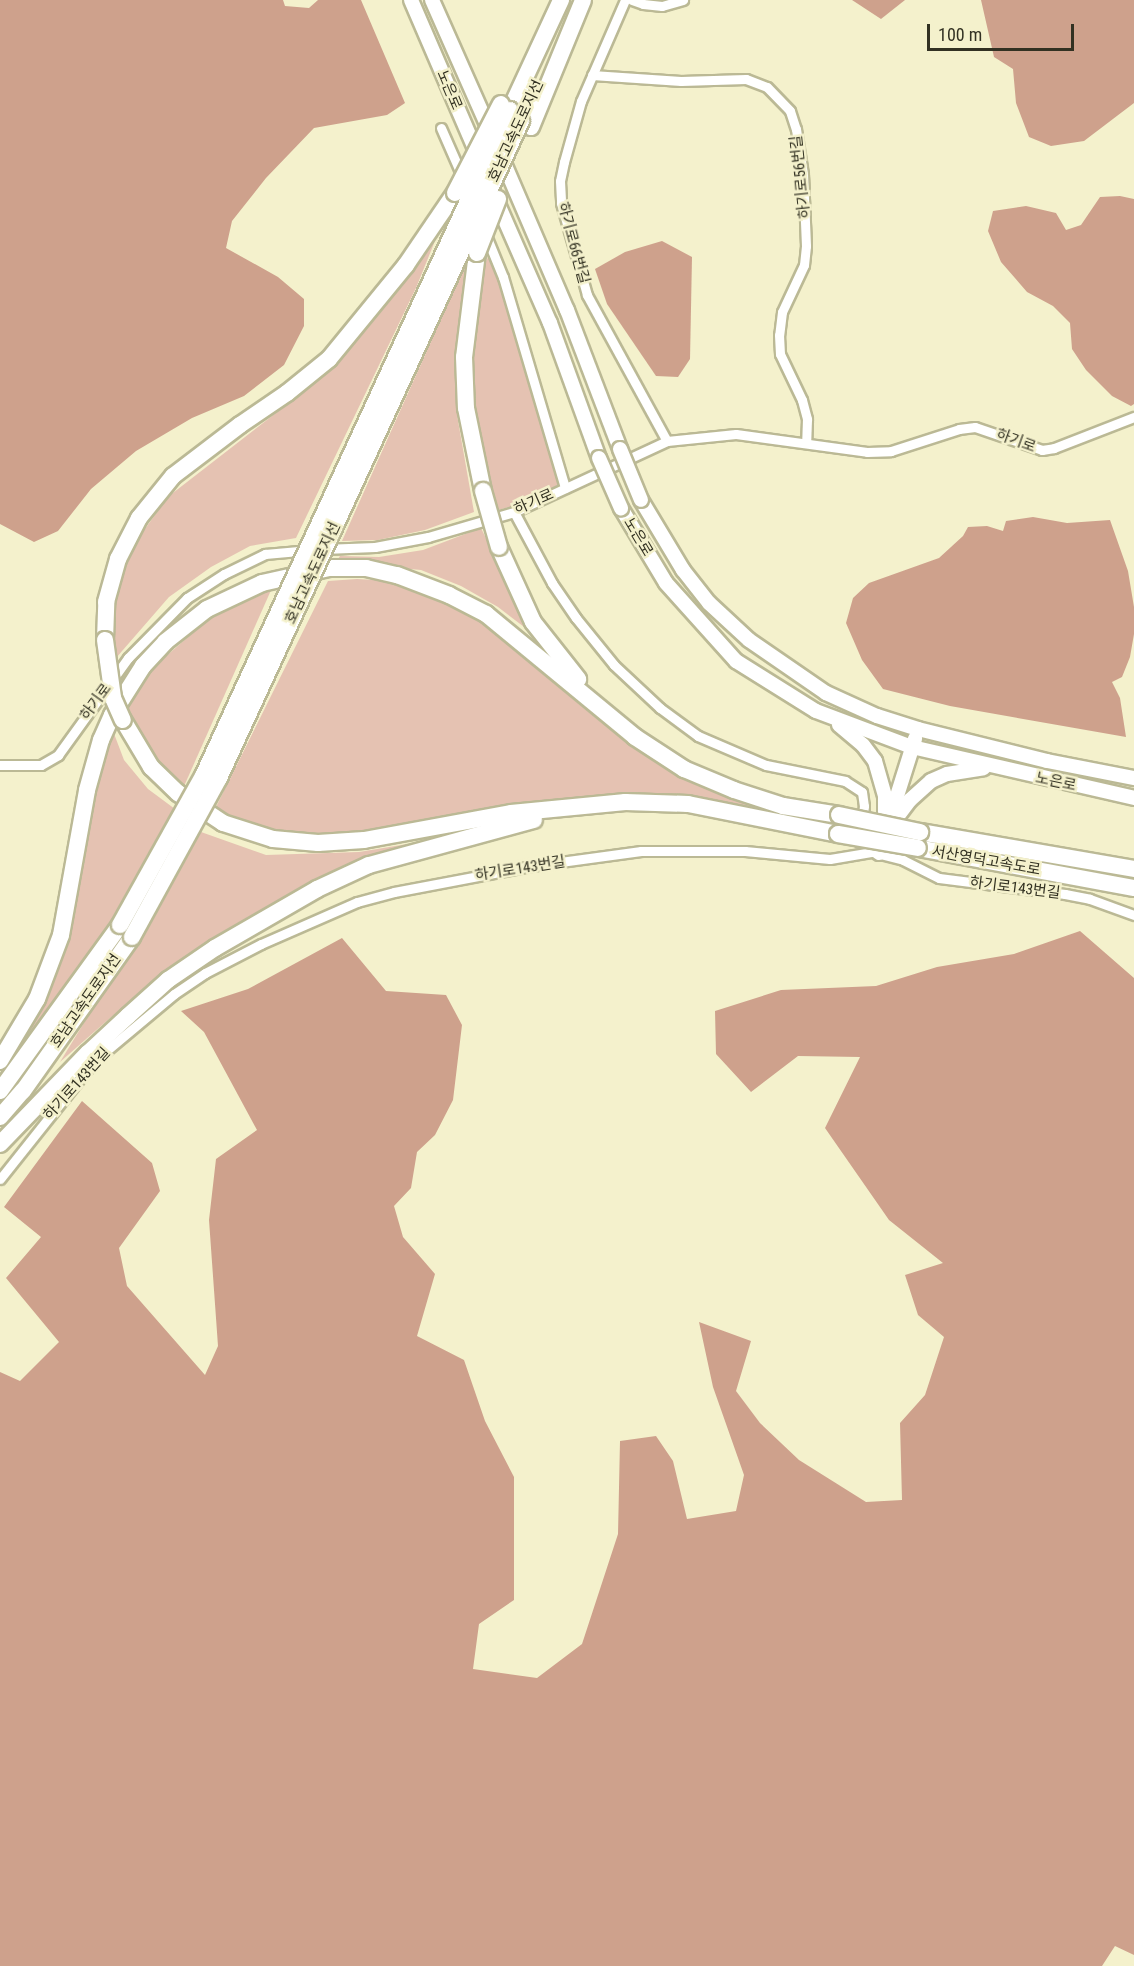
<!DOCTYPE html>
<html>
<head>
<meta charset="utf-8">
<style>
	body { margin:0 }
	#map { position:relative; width:1134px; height:1966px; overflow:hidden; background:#f4f1cc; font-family:"Roboto Condensed","Noto Sans KR",sans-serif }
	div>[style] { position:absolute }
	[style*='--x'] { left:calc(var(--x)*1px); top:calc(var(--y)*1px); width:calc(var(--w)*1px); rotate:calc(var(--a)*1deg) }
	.green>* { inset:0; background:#e5c2b2 }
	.forest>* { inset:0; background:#cea18c }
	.roads { filter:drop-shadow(2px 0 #bbb995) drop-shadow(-2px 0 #bbb995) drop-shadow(0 2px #bbb995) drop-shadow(0 -2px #bbb995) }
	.street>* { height:9px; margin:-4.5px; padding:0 4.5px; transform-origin:4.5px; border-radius:4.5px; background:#fff }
	.secondary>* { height:14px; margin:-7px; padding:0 7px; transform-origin:7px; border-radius:7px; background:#fff }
	.highway>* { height:16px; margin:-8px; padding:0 8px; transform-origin:8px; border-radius:8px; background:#fff }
	.bridges { filter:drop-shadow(2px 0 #bbb995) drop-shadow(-2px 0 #bbb995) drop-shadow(0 2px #bbb995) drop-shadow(0 -2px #bbb995) }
	.secondary-bridge>* { height:14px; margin:-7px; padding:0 7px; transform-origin:7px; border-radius:7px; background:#fff }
	.highway-bridge>* { height:16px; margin:-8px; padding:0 8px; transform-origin:8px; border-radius:8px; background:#fff }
	span { translate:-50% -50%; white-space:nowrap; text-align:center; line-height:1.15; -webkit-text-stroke:5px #f4f1cc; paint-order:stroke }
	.street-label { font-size:15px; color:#323122 }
	.scale { position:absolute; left:927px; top:24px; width:147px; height:27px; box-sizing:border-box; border:3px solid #323122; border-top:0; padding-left:8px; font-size:18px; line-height:21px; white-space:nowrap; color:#323122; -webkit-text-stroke:4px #f4f1cc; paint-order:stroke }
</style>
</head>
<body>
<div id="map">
	<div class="green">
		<i style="clip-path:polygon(441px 226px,416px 288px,296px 538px,250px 546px,211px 567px,169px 597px,116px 658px,110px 615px,128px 552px,169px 496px,312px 385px,358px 339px,415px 267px)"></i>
		<i style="clip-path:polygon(471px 252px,457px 340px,457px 415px,474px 512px,425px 530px,378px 540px,342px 541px)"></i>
		<i style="clip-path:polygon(489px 255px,499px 275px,560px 484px,521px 504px,498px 510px,487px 482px,475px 434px,473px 360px,483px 268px)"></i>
		<i style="clip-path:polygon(481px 528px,532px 633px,498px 607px,461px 586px,421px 570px,336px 562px,340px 556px,379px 557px,423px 550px)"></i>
		<i style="clip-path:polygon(357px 579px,392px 581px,481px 615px,620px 735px,773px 811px,623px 797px,570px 799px,506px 806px,341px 835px,279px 833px,214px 811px,328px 581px)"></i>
		<i style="clip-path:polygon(272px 588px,181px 793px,154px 766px,123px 708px,156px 665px,196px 630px,223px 610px)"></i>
		<i style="clip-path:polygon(113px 731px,124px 760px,148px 789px,175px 809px,111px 922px,66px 989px,16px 1056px,58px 970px,72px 926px,92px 807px)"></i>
		<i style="clip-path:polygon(201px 832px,266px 855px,359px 852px,456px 836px,341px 872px,187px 960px,110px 1018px,60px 1062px)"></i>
	</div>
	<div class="forest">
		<i style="clip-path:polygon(0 0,283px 0,285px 6px,309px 8px,318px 0,361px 0,405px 103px,387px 115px,314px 128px,266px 178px,232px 221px,226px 248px,278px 277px,304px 299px,304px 326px,284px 365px,244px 396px,192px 418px,136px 451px,91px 489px,58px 531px,34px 542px,0 524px)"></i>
		<i style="clip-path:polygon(852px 0,905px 0,881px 19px)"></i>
		<i style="clip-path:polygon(981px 0,1134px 0,1134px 103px,1084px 141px,1051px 146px,1029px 137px,1016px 103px,1013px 69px,994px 57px)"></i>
		<i style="clip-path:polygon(1120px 196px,1134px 199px,1134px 404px,1131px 406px,1112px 396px,1086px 370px,1072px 349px,1070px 323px,1053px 306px,1027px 292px,1001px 262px,988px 231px,993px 211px,1026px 206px,1056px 213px,1066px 230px,1081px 225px,1100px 197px)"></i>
		<i style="clip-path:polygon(662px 241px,692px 257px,690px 359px,678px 377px,656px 376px,607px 304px,595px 269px,625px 252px)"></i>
		<i style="clip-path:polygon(1033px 517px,1067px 523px,1110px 520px,1128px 571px,1134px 607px,1134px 634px,1130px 657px,1122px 677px,1112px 682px,1120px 698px,1126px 737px,950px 706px,883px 689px,862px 660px,846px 623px,853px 598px,869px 583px,939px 558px,963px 536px,968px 527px,987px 526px,1003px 531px,1006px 521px)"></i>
		<i style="clip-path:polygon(1080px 931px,1134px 978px,1134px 1955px,1115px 1946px,1102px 1966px,0 1966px,0 1372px,20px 1381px,59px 1342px,6px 1278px,41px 1237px,4px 1207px,82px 1101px,152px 1163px,160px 1191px,119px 1248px,127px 1286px,205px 1375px,218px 1346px,209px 1220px,216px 1159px,257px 1130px,204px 1032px,181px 1011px,248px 989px,342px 938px,386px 991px,446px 995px,462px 1025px,453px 1100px,435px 1135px,417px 1152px,411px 1188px,394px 1206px,403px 1237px,435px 1274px,417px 1336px,464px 1360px,485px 1421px,514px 1477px,514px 1600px,479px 1624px,473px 1669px,537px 1678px,582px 1644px,618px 1534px,620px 1441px,656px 1436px,673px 1461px,687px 1519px,736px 1511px,744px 1475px,713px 1387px,699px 1322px,751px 1341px,736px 1391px,760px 1423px,799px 1460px,866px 1502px,902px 1500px,900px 1423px,925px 1395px,944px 1337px,918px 1315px,905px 1275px,943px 1263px,889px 1220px,825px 1128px,860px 1057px,798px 1056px,751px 1092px,716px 1054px,715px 1011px,781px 990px,876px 986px,937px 967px,1014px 954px)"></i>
	</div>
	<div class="roads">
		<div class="street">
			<i style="--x:625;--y:0;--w:110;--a:113.5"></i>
			<i style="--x:581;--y:101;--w:63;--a:105.6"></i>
			<i style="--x:564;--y:162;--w:19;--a:102"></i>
			<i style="--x:560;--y:181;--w:22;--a:87"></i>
			<i style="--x:561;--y:203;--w:96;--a:74.2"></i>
			<i style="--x:587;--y:295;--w:166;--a:61.3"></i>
			<i style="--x:632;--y:0;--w:12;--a:20"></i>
			<i style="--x:643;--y:4;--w:19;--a:6"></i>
			<i style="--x:662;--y:6;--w:22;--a:-16"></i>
			<i style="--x:592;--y:75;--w:89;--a:3.9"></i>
			<i style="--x:681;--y:81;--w:65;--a:-1.8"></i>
			<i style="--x:746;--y:79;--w:22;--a:21"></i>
			<i style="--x:767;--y:87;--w:33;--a:46"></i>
			<i style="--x:790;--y:111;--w:19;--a:72"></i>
			<i style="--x:796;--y:129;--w:46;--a:81.2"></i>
			<i style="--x:803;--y:174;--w:72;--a:87.6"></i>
			<i style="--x:806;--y:246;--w:19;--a:96"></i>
			<i style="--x:804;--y:265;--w:52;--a:115.1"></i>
			<i style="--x:782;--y:312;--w:23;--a:97"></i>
			<i style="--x:779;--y:335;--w:19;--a:87"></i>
			<i style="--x:780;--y:354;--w:51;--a:64.4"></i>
			<i style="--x:802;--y:400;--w:20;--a:75"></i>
			<i style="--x:807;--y:419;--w:23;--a:92"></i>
			<i style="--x:441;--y:128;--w:55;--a:66.3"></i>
			<i style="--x:485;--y:233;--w:48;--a:67.8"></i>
			<i style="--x:503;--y:277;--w:220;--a:73.6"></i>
			<i style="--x:514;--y:512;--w:81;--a:61.8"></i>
			<i style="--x:552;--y:583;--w:42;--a:55.6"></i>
			<i style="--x:576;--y:618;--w:60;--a:51"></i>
			<i style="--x:614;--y:665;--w:63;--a:43.1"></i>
			<i style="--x:660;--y:708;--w:47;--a:36.4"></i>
			<i style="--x:698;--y:736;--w:74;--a:23.1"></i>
			<i style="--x:766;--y:765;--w:81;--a:11.4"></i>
			<i style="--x:845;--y:781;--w:20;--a:33"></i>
			<i style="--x:862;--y:792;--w:14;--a:82"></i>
			<i style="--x:864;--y:806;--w:36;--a:98"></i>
			<i style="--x:323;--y:549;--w:52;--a:-2.2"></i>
			<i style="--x:375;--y:547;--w:54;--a:-10.7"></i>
			<i style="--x:428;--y:537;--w:90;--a:-16.2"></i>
			<i style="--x:514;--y:512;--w:169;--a:-24.9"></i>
			<i style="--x:667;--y:441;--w:69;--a:-5.8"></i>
			<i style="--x:736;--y:434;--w:132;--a:7.8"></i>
			<i style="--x:867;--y:452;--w:24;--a:-2"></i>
			<i style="--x:891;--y:451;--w:71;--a:-17.9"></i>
			<i style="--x:959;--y:429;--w:16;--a:-7"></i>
			<i style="--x:975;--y:427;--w:71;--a:18.9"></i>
			<i style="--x:1042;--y:450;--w:12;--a:-9"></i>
			<i style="--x:1054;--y:448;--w:86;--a:-21.2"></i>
			<i style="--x:0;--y:765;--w:41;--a:0"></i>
			<i style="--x:41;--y:765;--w:20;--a:-30"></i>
			<i style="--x:58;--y:755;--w:120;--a:-54.2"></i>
			<i style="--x:128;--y:658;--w:84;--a:-45.5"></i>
			<i style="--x:187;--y:598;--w:44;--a:-33"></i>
			<i style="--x:224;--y:574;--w:46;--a:-26"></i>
			<i style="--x:265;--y:554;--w:45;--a:-5.1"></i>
			<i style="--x:0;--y:1179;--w:151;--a:-51.5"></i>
			<i style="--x:94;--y:1061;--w:104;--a:-39.9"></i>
			<i style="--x:174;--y:994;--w:37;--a:-34"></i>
			<i style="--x:205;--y:973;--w:63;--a:-27.4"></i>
			<i style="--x:261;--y:944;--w:105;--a:-23.6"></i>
			<i style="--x:357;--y:902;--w:38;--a:-15"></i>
			<i style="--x:394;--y:892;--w:139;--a:-10.7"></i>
			<i style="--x:531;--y:866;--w:111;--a:-7.8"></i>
			<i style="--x:641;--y:851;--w:104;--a:0"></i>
			<i style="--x:745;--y:851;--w:85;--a:5.4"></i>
			<i style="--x:830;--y:859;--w:43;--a:-9.5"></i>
			<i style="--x:872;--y:852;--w:32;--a:14"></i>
			<i style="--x:903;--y:860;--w:40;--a:26.6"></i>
			<i style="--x:939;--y:878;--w:127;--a:7.2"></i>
			<i style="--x:1065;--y:894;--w:25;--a:11"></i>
			<i style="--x:1090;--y:899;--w:47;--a:20"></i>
		</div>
		<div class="secondary">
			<i style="--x:411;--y:0;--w:172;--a:66.7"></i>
			<i style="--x:432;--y:0;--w:145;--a:66.1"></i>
			<i style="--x:500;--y:154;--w:170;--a:66.8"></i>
			<i style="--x:567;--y:310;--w:149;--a:69.1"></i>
			<i style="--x:494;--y:195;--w:140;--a:66.4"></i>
			<i style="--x:550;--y:323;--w:144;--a:70.1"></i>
			<i style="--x:641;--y:500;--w:82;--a:59"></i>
			<i style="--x:683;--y:570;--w:42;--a:51.8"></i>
			<i style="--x:709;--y:603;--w:54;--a:42.8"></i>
			<i style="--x:749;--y:640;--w:93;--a:34.5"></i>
			<i style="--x:826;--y:693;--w:56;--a:24.3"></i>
			<i style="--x:877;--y:716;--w:43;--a:17.6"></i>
			<i style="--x:918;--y:729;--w:133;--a:13.9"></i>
			<i style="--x:1047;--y:761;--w:89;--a:11.1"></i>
			<i style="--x:621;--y:508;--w:87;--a:59"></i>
			<i style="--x:666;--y:583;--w:105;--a:48.1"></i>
			<i style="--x:736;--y:661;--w:94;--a:32"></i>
			<i style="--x:816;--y:711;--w:103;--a:20.6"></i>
			<i style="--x:912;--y:747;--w:228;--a:12.9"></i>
			<i style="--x:839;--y:725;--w:31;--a:40"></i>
			<i style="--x:863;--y:745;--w:20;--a:53"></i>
			<i style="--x:875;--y:761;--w:37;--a:74"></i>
			<i style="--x:885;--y:797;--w:36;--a:90"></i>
			<i style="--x:885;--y:833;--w:41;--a:-52.9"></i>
			<i style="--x:910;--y:800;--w:28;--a:-42"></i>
			<i style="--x:931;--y:781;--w:17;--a:-24"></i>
			<i style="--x:947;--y:774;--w:37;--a:-9"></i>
			<i style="--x:879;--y:853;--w:120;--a:-72.5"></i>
		</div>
		<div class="highway">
			<i style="--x:510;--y:110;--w:121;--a:-65.1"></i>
			<i style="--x:531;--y:127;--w:137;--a:-67.7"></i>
			<i style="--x:477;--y:253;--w:105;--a:97.1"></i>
			<i style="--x:464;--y:357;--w:51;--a:87.8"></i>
			<i style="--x:466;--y:408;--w:85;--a:78.4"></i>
			<i style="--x:499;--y:547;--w:82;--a:65.6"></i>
			<i style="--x:533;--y:622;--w:73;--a:51.7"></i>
			<i style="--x:105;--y:640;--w:38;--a:-88"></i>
			<i style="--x:106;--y:602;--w:45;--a:-74.4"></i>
			<i style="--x:118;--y:559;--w:46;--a:-62.9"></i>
			<i style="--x:139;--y:518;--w:54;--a:-51"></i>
			<i style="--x:173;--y:476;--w:84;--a:-37.3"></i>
			<i style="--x:240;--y:425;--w:57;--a:-34.2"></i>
			<i style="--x:287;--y:393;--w:54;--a:-39"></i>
			<i style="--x:329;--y:359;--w:122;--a:-50.7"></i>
			<i style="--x:406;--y:265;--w:87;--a:-55.8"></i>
			<i style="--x:123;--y:720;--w:55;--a:59.2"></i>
			<i style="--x:151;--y:767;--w:37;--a:44"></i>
			<i style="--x:178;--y:793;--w:54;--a:33.7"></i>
			<i style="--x:223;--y:823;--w:52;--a:17.7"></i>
			<i style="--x:273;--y:839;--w:45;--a:5.1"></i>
			<i style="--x:318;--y:843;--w:46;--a:-3.7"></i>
			<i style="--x:364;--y:840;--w:149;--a:-10.4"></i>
			<i style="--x:511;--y:813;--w:115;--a:-5.5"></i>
			<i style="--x:625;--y:802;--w:63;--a:1.8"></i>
			<i style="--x:688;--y:804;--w:153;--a:11.3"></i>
			<i style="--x:920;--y:832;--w:217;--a:9.8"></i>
			<i style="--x:918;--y:848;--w:220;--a:10.5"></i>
			<i style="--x:0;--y:1061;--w:72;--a:-59.2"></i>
			<i style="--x:37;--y:999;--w:68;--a:-69.4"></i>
			<i style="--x:61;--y:935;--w:147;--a:-79.8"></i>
			<i style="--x:87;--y:790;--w:52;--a:-74.4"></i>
			<i style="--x:101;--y:740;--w:27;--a:-66"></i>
			<i style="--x:112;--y:715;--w:58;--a:-57.7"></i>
			<i style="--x:143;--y:666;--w:33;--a:-47"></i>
			<i style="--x:165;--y:642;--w:53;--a:-38.2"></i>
			<i style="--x:207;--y:609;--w:61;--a:-25.3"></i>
			<i style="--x:262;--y:583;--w:69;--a:-12.6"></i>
			<i style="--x:329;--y:568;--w:37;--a:0"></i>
			<i style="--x:366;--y:568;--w:32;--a:13"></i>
			<i style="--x:397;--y:575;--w:56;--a:21"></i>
			<i style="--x:449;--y:595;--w:42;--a:27.2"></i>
			<i style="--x:486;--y:614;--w:193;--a:39.5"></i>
			<i style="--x:635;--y:737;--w:59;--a:33.1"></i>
			<i style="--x:684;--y:769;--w:54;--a:22.8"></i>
			<i style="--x:734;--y:790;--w:52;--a:18.1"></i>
			<i style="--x:783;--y:806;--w:57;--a:9.1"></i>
			<i style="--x:0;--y:1091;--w:205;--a:-54.1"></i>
			<i style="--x:0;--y:1117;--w:35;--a:-49"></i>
			<i style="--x:23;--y:1091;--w:189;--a:-54.7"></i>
			<i style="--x:0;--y:1144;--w:127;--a:-46"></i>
			<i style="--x:88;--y:1053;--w:54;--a:-42.8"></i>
			<i style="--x:128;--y:1016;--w:54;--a:-42"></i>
			<i style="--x:168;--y:980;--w:57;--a:-34.2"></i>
			<i style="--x:215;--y:948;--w:118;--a:-30"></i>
			<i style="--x:317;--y:889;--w:57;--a:-24.8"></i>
			<i style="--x:369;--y:865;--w:171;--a:-15.3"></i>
		</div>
	</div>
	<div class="bridges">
		<div class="secondary-bridge">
			<i style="--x:620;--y:449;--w:55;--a:67.6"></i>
			<i style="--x:599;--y:458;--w:55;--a:66.3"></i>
		</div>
		<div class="highway-bridge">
			<i style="--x:455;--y:193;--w:100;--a:-62.7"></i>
			<i style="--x:477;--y:253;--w:58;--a:-68.7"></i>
			<i style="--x:483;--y:491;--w:58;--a:74.1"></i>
			<i style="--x:105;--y:640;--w:59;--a:82.1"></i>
			<i style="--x:113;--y:698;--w:24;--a:66"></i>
			<i style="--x:839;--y:815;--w:83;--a:11.9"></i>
			<i style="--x:838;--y:834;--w:81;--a:9.9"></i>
			<i style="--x:120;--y:925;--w:173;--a:-60.9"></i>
			<i style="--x:204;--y:774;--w:731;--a:-65.26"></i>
			<i style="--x:132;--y:937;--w:181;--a:-61.3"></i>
			<i style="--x:219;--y:778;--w:723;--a:-65.31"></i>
		</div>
	</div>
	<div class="street-label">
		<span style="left:449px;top:90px;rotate:67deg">노은로</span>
		<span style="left:516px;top:131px;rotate:-65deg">호남고속도로지선</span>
		<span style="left:801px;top:177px;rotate:-96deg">하기로56번길</span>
		<span style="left:573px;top:243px;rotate:75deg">하기로66번길</span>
		<span style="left:1016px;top:441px;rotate:20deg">하기로</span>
		<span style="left:534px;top:502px;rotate:-24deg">하기로</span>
		<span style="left:638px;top:537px;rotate:59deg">노은로</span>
		<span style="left:313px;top:573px;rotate:-65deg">호남고속도로지선</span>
		<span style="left:96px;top:702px;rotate:-54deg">하기로</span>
		<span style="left:1056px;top:782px;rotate:12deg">노은로</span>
		<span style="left:986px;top:861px;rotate:10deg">서산영덕고속도로</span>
		<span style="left:520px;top:869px;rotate:-9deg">하기로143번길</span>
		<span style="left:1015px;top:888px;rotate:7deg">하기로143번길</span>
		<span style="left:86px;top:1001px;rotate:-55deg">호남고속도로지선</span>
		<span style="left:77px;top:1084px;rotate:-48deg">하기로143번길</span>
	</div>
	<div class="scale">100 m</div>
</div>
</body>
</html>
